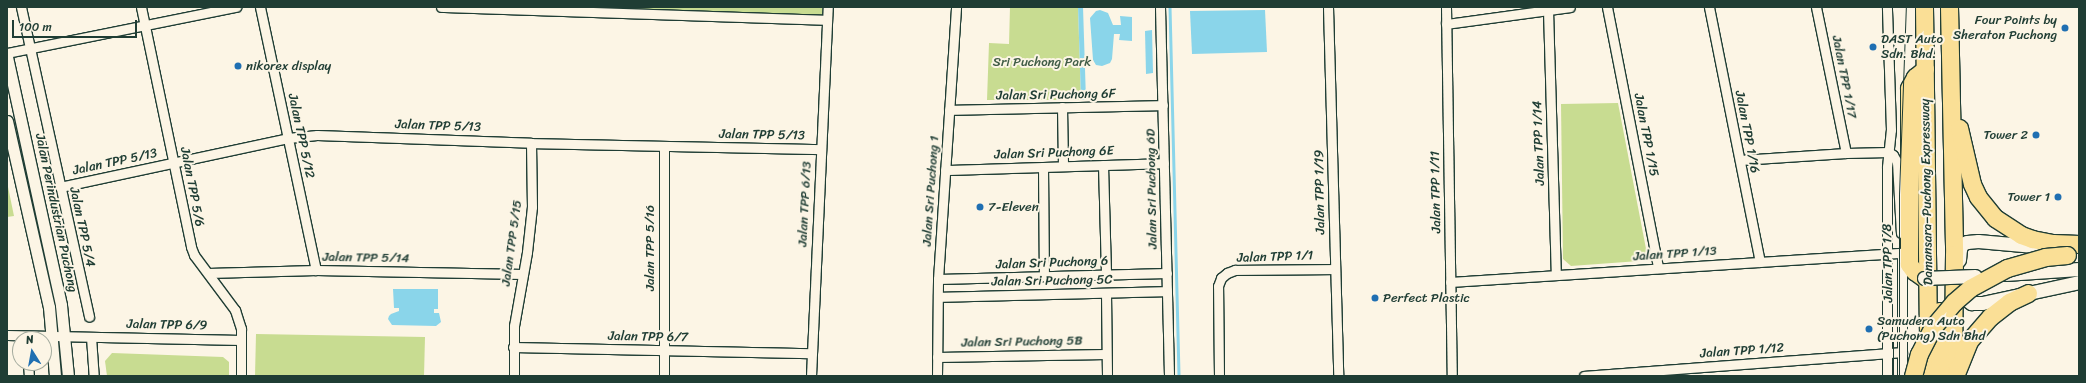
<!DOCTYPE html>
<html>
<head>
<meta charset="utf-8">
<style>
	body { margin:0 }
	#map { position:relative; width:2086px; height:383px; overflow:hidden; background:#fcf5e5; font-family:Sriracha,sans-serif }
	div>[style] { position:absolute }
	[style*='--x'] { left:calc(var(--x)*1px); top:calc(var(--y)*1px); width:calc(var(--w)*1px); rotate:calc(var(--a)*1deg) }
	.green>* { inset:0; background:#c8dc91 }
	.water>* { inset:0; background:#8ad5ea }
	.stream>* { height:2.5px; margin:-1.25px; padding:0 1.25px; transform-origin:1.25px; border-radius:1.25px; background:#8ad5ea }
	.roads { filter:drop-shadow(1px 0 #1f3d34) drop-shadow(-1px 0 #1f3d34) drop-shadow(0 1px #1f3d34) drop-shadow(0 -1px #1f3d34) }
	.minor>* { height:9px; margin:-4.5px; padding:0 4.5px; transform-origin:4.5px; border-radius:4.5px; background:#fcf5e5 }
	.tertiary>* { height:11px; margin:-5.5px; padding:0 5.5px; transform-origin:5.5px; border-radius:5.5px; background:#fcf5e5 }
	.secondary>* { height:13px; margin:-6.5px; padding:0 6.5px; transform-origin:6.5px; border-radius:6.5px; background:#fcf5e5 }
	.motorway>* { height:17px; margin:-8.5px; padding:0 8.5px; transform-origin:8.5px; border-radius:8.5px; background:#fadf96 }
	.tram>* { height:1px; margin:-0.5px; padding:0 0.5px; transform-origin:0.5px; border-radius:0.5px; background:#1f3d34 }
	.bridges { filter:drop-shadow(1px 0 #1f3d34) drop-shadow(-1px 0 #1f3d34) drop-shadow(0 1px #1f3d34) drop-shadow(0 -1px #1f3d34) }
	.secondary-bridge>* { height:13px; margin:-6.5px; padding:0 6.5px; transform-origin:6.5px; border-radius:6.5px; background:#fcf5e5 }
	.motorway-bridge>* { height:17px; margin:-8.5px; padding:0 8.5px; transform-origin:8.5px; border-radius:8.5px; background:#fadf96 }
	.dots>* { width:11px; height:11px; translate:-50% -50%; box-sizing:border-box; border:2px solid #fcf5e5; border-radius:50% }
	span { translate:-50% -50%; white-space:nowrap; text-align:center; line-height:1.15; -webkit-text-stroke:4px #fcf5e5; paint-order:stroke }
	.poi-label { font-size:13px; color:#1f3d34 }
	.right { translate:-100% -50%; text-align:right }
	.left { translate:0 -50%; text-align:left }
	.park-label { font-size:13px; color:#415d47 }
	.street-label { font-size:13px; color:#1f3d34 }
	.frame { position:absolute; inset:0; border:8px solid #1f3d34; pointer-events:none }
	.north { position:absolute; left:12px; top:331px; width:40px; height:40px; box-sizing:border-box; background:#fcf5e5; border:1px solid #a4ab9e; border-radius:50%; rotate:349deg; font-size:11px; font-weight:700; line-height:16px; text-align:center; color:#1f3d34 }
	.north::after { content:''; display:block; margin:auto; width:14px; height:18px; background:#1f6fb2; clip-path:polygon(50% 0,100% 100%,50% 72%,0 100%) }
	.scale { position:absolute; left:12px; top:20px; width:125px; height:18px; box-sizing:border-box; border:2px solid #1f3d34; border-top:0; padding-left:5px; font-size:12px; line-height:14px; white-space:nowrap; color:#1f3d34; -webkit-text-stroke:3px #fcf5e5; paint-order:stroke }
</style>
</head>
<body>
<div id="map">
	<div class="green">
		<i style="clip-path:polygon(634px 7px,823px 7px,822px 15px,634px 9px)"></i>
		<i style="clip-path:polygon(1010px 7px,1078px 7px,1081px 100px,987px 100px,989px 43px,1009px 44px)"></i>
		<i style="clip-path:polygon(1618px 103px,1647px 254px,1639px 261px,1571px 266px,1563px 259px,1561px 104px)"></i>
		<i style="clip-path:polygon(7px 182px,14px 216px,7px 217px)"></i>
		<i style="clip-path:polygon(256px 334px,425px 337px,424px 376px,255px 376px)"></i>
		<i style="clip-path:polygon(112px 353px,223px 357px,229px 362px,229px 376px,107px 376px,105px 361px)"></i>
	</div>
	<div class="water">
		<i style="clip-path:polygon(1078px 7px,1083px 7px,1086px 100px,1081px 100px)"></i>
		<i style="clip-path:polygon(1100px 10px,1108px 13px,1113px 25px,1121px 25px,1120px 16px,1132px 17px,1132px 41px,1119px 40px,1120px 34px,1114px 34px,1112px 59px,1110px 63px,1102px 66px,1096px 65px,1093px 60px,1090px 18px,1096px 11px)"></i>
		<i style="clip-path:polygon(1265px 10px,1267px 52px,1192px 54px,1190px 11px)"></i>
		<i style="clip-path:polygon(1152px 30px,1153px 73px,1146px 74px,1145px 31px)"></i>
		<i style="clip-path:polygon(393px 289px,438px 289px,438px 309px,434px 309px,434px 313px,439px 313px,441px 322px,436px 326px,392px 325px,388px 319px,389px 316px,391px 314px,399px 311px,399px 308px,394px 308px)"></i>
	</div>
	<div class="stream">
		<i style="--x:1170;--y:7;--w:369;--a:88.6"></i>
	</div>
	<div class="roads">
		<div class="minor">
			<i style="--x:21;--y:7;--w:317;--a:77.6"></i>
			<i style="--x:141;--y:7;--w:245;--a:78.2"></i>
			<i style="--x:191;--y:247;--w:9;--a:69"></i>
			<i style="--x:194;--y:255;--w:69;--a:53.3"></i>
			<i style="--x:235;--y:310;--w:20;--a:72"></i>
			<i style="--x:241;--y:329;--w:47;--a:90"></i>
			<i style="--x:260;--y:7;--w:269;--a:78"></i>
			<i style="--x:441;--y:7;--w:386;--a:1.9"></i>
			<i style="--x:1160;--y:7;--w:369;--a:88.6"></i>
			<i style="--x:1328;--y:7;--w:369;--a:88.4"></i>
			<i style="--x:1446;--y:7;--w:369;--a:89.1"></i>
			<i style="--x:1607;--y:7;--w:266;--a:78.9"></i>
			<i style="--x:1709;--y:7;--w:260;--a:78.7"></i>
			<i style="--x:1816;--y:7;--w:149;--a:78.4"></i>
			<i style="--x:1548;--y:10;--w:265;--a:88.3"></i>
			<i style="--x:1446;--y:24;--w:125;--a:-7.8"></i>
			<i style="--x:7;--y:53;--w:234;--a:-11.4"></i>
			<i style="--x:1062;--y:107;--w:59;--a:89"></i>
			<i style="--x:949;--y:110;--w:214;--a:-1.3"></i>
			<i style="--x:1740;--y:160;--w:106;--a:-3.8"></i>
			<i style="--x:1846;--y:153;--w:43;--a:-1.3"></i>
			<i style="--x:1889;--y:152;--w:5;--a:37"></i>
			<i style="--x:1893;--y:155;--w:8;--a:60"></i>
			<i style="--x:1897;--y:162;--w:71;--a:86.8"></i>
			<i style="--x:1103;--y:165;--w:109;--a:88.4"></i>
			<i style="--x:1043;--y:167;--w:109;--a:89.5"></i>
			<i style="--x:945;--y:170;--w:219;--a:-1.8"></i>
			<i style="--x:60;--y:187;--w:233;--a:-12.1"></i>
			<i style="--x:288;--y:138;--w:29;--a:-6"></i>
			<i style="--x:317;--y:135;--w:214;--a:2.1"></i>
			<i style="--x:531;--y:143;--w:289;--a:1.2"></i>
			<i style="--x:208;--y:273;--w:108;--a:-1.6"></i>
			<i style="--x:316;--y:270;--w:207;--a:1.1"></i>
			<i style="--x:938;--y:279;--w:229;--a:-1.5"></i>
			<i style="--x:1450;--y:282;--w:453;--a:-3.7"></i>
			<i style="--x:1106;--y:293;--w:83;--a:89.3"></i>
			<i style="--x:938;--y:297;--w:229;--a:-1.5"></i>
			<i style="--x:7;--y:335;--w:234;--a:1.2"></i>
			<i style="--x:91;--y:337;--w:39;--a:86"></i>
			<i style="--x:513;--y:347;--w:298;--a:1.2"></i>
			<i style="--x:937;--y:357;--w:169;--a:-1"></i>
			<i style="--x:28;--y:363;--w:13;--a:86"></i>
			<i style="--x:514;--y:376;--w:50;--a:-90"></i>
			<i style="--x:514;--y:326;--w:75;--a:-80"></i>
			<i style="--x:527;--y:252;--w:45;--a:-83.7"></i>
			<i style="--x:532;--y:207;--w:64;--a:-90.9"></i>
			<i style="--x:664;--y:376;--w:230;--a:-90"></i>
			<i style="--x:811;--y:376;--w:369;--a:-87.4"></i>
			<i style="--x:937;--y:376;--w:97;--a:-89.4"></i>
			<i style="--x:938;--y:279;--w:273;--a:-86.2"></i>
			<i style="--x:1219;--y:376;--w:90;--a:-90.6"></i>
			<i style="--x:1218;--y:286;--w:9;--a:-69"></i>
			<i style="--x:1221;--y:278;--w:8;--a:-40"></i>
			<i style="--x:1227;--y:273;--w:9;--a:-21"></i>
			<i style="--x:1235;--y:270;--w:100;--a:-0.6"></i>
			<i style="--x:1584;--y:376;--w:319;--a:-4.3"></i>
			<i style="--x:1887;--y:376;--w:209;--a:-90"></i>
			<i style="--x:1887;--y:167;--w:37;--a:-84"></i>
			<i style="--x:1891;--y:130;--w:123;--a:-91.9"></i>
			<i style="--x:1902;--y:376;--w:118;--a:-90"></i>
		</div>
		<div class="tertiary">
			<i style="--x:7;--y:57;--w:254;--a:77.7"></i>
			<i style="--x:61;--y:305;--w:71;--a:84.4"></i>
			<i style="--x:7;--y:121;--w:191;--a:77.3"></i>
			<i style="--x:49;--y:307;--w:69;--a:85"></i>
		</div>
		<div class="secondary">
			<i style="--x:1959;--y:260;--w:11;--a:-85"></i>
			<i style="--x:1960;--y:249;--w:5;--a:-68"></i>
			<i style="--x:1962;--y:244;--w:5;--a:-22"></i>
			<i style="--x:1967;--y:242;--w:11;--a:-5"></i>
			<i style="--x:1978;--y:241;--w:67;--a:5.1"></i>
			<i style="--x:2005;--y:274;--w:74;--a:-3.9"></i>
			<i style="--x:1960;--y:287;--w:12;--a:70"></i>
			<i style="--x:1964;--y:298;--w:9;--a:36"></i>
			<i style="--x:1971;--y:303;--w:11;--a:0"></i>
			<i style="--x:1982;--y:303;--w:99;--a:-12.2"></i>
		</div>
		<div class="motorway">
			<i style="--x:1924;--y:7;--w:323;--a:89.3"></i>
			<i style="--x:1928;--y:330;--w:46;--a:93.7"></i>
			<i style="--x:1949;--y:7;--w:247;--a:88.8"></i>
			<i style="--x:1954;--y:254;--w:122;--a:90.5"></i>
			<i style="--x:1959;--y:128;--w:57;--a:76.9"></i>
			<i style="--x:1972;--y:184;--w:14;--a:65"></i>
			<i style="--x:1978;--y:197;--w:27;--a:51"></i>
			<i style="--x:1995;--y:218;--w:31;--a:33"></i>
			<i style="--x:2021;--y:235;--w:12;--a:20"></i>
			<i style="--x:2032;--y:239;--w:21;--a:11"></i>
			<i style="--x:2053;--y:243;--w:26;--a:2"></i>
			<i style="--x:1924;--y:278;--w:12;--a:-145"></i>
			<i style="--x:1914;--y:271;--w:9;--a:-126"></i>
			<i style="--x:1909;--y:264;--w:176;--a:-90"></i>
			<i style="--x:1909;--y:88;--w:13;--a:-61"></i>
			<i style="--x:1915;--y:77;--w:13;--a:-39"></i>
			<i style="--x:1939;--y:311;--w:65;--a:89.1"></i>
			<i style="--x:1957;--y:371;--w:32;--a:-68"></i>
			<i style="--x:1969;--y:341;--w:32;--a:-49"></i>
			<i style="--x:1990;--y:317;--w:24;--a:-38"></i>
			<i style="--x:2009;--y:302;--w:21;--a:-25"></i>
		</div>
	</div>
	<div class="tram">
		<i style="--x:1893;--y:376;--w:38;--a:-90"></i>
		<i style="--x:1899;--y:376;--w:182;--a:-90"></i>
		<i style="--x:1899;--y:194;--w:187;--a:-87.9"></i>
	</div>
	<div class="bridges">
		<div class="secondary-bridge">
			<i style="--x:1924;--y:278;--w:51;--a:-2.2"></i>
		</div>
		<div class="motorway-bridge">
			<i style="--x:1913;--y:376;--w:23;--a:-75"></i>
			<i style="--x:1919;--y:354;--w:30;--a:-63"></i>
			<i style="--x:1933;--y:327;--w:33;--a:-50"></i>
			<i style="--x:1954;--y:302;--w:21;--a:-41"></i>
			<i style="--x:1970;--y:288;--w:42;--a:-28.4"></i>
			<i style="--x:2007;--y:268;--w:40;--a:-16"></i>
			<i style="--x:2045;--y:257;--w:22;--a:-5"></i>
		</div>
	</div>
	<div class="dots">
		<i style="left:2065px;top:28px;background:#1f6fb2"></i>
		<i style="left:1873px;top:47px;background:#1f6fb2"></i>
		<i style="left:238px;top:66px;background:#1f6fb2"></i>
		<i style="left:2036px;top:135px;background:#1f6fb2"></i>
		<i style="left:2058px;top:197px;background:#1f6fb2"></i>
		<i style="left:980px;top:207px;background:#1f6fb2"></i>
		<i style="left:1375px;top:298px;background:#1f6fb2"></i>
		<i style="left:1869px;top:329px;background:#1f6fb2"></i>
	</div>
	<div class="poi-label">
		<span class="right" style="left:2057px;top:28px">Four Points by<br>Sheraton Puchong</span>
		<span class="left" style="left:1881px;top:47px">DAST Auto<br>Sdn. Bhd.</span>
		<span class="left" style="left:246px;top:66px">nikorex display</span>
		<span class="right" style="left:2028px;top:135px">Tower 2</span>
		<span class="right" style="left:2050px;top:197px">Tower 1</span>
		<span class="left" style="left:988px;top:207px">7-Eleven</span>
		<span class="left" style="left:1383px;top:298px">Perfect Plastic</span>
		<span class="left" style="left:1877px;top:329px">Samudera Auto<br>(Puchong) Sdn Bhd</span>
	</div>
	<div class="park-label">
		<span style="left:1042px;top:62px">Sri Puchong Park</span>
	</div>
	<div class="street-label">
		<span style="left:1844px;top:77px;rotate:79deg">Jalan TPP 1/17</span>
		<span style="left:1056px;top:95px;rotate:-1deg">Jalan Sri Puchong 6F</span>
		<span style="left:438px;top:126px;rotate:2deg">Jalan TPP 5/13</span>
		<span style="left:1747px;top:132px;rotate:79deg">Jalan TPP 1/16</span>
		<span style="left:762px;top:135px;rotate:1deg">Jalan TPP 5/13</span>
		<span style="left:1646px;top:135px;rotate:79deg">Jalan TPP 1/15</span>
		<span style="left:301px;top:136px;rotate:78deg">Jalan TPP 5/12</span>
		<span style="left:1539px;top:143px;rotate:-92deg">Jalan TPP 1/14</span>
		<span style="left:1054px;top:153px;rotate:-2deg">Jalan Sri Puchong 6E</span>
		<span style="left:115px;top:162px;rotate:-12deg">Jalan TPP 5/13</span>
		<span style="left:192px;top:187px;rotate:79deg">Jalan TPP 5/6</span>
		<span style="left:1152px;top:189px;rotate:-91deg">Jalan Sri Puchong 6D</span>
		<span style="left:931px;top:191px;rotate:-86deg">Jalan Sri Puchong 1</span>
		<span style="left:1320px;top:192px;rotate:-91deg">Jalan TPP 1/19</span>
		<span style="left:1436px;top:192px;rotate:-91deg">Jalan TPP 1/11</span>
		<span style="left:1927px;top:192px;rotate:-91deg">Damansara–Puchong Expressway</span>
		<span style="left:805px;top:204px;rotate:-87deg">Jalan TPP 6/13</span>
		<span style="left:56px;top:213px;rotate:78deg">Jalan Perindustrian Puchong</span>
		<span style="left:82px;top:227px;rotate:78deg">Jalan TPP 5/4</span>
		<span style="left:512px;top:243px;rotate:-82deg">Jalan TPP 5/15</span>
		<span style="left:650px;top:248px;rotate:-90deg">Jalan TPP 5/16</span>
		<span style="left:1675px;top:254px;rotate:-4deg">Jalan TPP 1/13</span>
		<span style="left:1275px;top:257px;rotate:-2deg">Jalan TPP 1/1</span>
		<span style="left:366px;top:258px;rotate:1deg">Jalan TPP 5/14</span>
		<span style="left:1052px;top:263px;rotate:-2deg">Jalan Sri Puchong 6</span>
		<span style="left:1888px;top:263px;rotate:-91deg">Jalan TPP 1/8</span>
		<span style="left:1052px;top:281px;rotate:-1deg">Jalan Sri Puchong 5C</span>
		<span style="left:167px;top:325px;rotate:1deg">Jalan TPP 6/9</span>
		<span style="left:648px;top:337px;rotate:1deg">Jalan TPP 6/7</span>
		<span style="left:1022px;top:342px;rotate:-1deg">Jalan Sri Puchong 5B</span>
		<span style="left:1742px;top:351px;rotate:-4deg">Jalan TPP 1/12</span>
	</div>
	<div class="frame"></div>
	<div class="north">N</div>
	<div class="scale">100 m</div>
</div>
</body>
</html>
